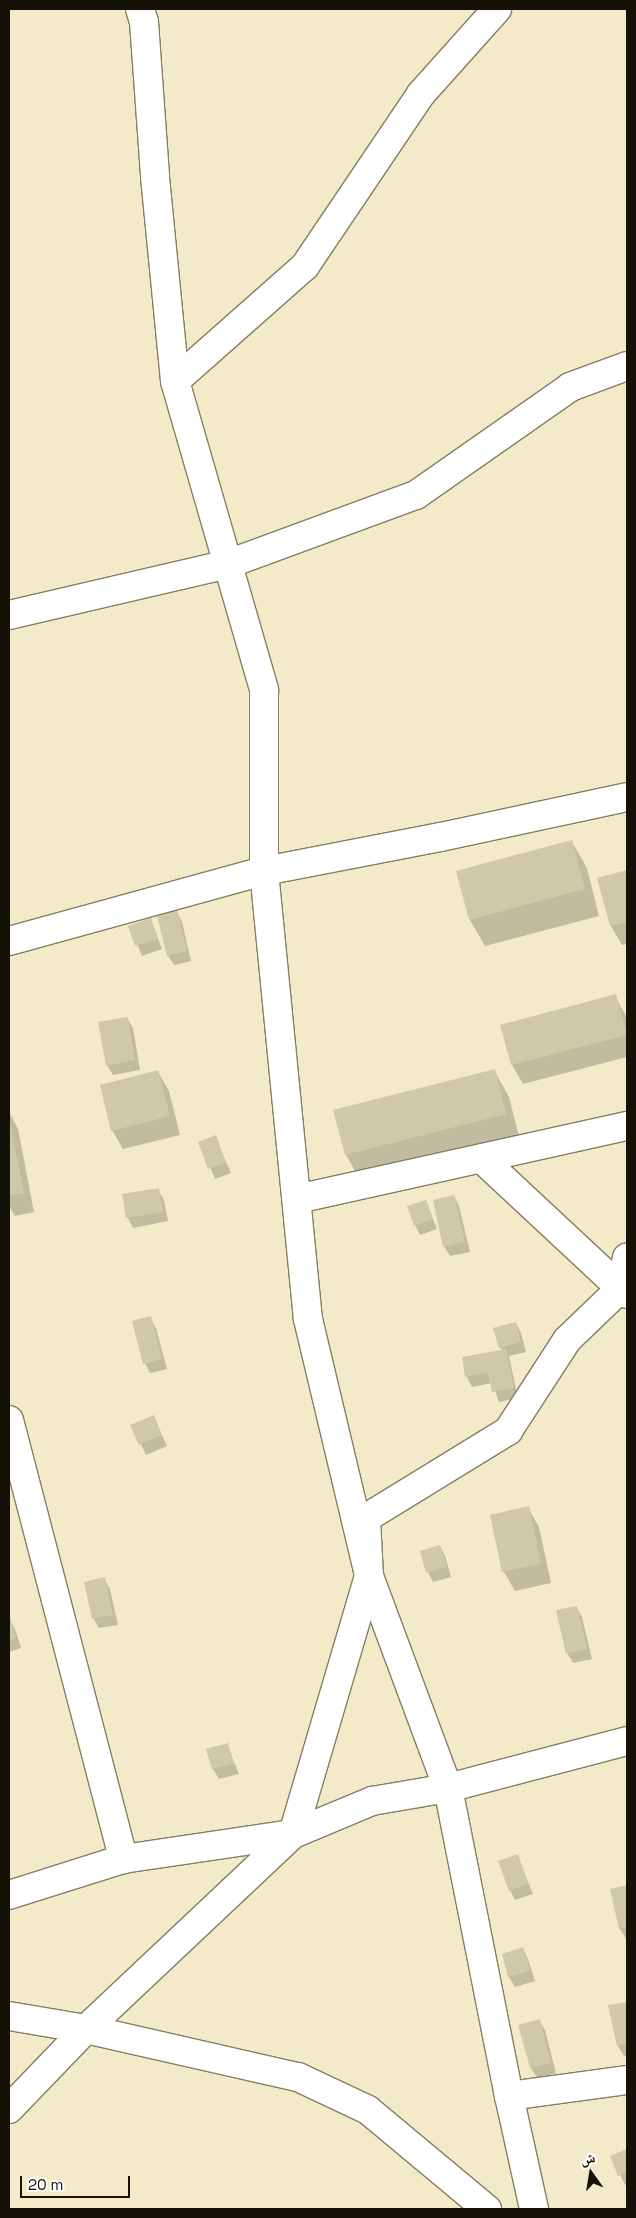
<!DOCTYPE html>
<html>
<head>
<meta charset="utf-8">
<style>
	body { margin:0 }
	#map { position:relative; width:636px; height:2218px; overflow:hidden; background:#f2eac8; font-family:"Space Grotesk","Noto Naskh Arabic",sans-serif }
	div>[style] { position:absolute }
	[style*='--x'] { left:calc(var(--x)*1px); top:calc(var(--y)*1px); width:calc(var(--w)*1px); rotate:calc(var(--a)*1deg) }
	.shadow>* { inset:0; background:#0003 }
	.building>* { inset:0; background:#d0c9a8 }
	.roads { filter:drop-shadow(1px 0 #857e60) drop-shadow(-1px 0 #857e60) drop-shadow(0 1px #857e60) drop-shadow(0 -1px #857e60) }
	.minor>* { height:28px; margin:-14px; padding:0 14px; transform-origin:14px; border-radius:14px; background:#fff }
	span { translate:-50% -50%; white-space:nowrap; text-align:center; line-height:1.15; -webkit-text-stroke:5px #fff; paint-order:stroke }
	.frame { position:absolute; inset:0; border:10px solid #141106; pointer-events:none }
	.north { position:absolute; left:566px; top:2148px; width:50px; height:50px; -webkit-text-stroke:4px #fff; paint-order:stroke; rotate:347deg; font-size:14px; font-weight:700; line-height:20px; text-align:center; color:#141106 }
	.north::after { content:''; display:block; margin:auto; width:18px; height:22px; background:#141106; clip-path:polygon(50% 0,100% 100%,50% 72%,0 100%) }
	.scale { position:absolute; left:20px; top:2176px; width:110px; height:22px; box-sizing:border-box; border:2px solid #141106; border-top:0; padding-left:6px; font-size:15px; line-height:18px; white-space:nowrap; color:#141106; -webkit-text-stroke:4px #fff; paint-order:stroke }
</style>
</head>
<body>
<div id="map">
	<div class="shadow">
		<i style="clip-path:polygon(572px 842px,587px 868px,599px 916px,485px 946px,470px 920px)"></i>
		<i style="clip-path:polygon(627px 871px,627px 944px,622px 945px,611px 926px,599px 879px)"></i>
		<i style="clip-path:polygon(177px 912px,182px 922px,191px 961px,174px 965px,168px 956px)"></i>
		<i style="clip-path:polygon(151px 920px,162px 949px,142px 956px,130px 926px)"></i>
		<i style="clip-path:polygon(615px 996px,627px 1018px,627px 1057px,523px 1084px,512px 1065px)"></i>
		<i style="clip-path:polygon(127px 1018px,133px 1028px,140px 1070px,113px 1075px,107px 1065px)"></i>
		<i style="clip-path:polygon(494px 1070px,509px 1097px,520px 1141px,361px 1181px,346px 1155px,335px 1111px)"></i>
		<i style="clip-path:polygon(158px 1072px,169px 1091px,180px 1135px,123px 1149px,112px 1130px)"></i>
		<i style="clip-path:polygon(9px 1112px,18px 1129px,34px 1212px,15px 1216px,9px 1206px)"></i>
		<i style="clip-path:polygon(215px 1137px,231px 1173px,215px 1179px,200px 1142px)"></i>
		<i style="clip-path:polygon(158px 1190px,164px 1200px,168px 1221px,133px 1228px,128px 1218px,124px 1195px)"></i>
		<i style="clip-path:polygon(454px 1196px,459px 1206px,470px 1252px,450px 1256px,444px 1246px)"></i>
		<i style="clip-path:polygon(426px 1201px,437px 1229px,420px 1235px,415px 1225px)"></i>
		<i style="clip-path:polygon(150px 1318px,156px 1328px,167px 1369px,150px 1373px,145px 1363px)"></i>
		<i style="clip-path:polygon(516px 1323px,521px 1333px,526px 1352px,509px 1356px,518px 1398px,499px 1402px,492px 1383px,472px 1387px,467px 1377px,463px 1358px,503px 1351px,500px 1347px)"></i>
		<i style="clip-path:polygon(153px 1416px,167px 1446px,146px 1455px,132px 1425px)"></i>
		<i style="clip-path:polygon(528px 1508px,539px 1527px,551px 1583px,515px 1591px,504px 1572px,491px 1516px)"></i>
		<i style="clip-path:polygon(440px 1546px,445px 1556px,451px 1577px,433px 1582px,428px 1572px)"></i>
		<i style="clip-path:polygon(104px 1579px,110px 1589px,118px 1625px,99px 1628px,94px 1619px)"></i>
		<i style="clip-path:polygon(576px 1607px,582px 1617px,592px 1659px,573px 1663px,567px 1653px)"></i>
		<i style="clip-path:polygon(9px 1619px,15px 1629px,21px 1648px,9px 1652px)"></i>
		<i style="clip-path:polygon(227px 1745px,239px 1774px,219px 1779px,213px 1769px,208px 1750px)"></i>
		<i style="clip-path:polygon(517px 1855px,533px 1894px,515px 1900px,510px 1890px)"></i>
		<i style="clip-path:polygon(627px 1886px,627px 1938px,626px 1939px,620px 1929px,611px 1890px)"></i>
		<i style="clip-path:polygon(523px 1949px,528px 1959px,535px 1981px,515px 1987px,509px 1977px)"></i>
		<i style="clip-path:polygon(627px 2003px,627px 2055px,624px 2056px,618px 2046px,610px 2006px)"></i>
		<i style="clip-path:polygon(539px 2021px,545px 2030px,556px 2073px,537px 2078px,531px 2068px,519px 2026px)"></i>
		<i style="clip-path:polygon(627px 2150px,627px 2184px,625px 2185px,612px 2157px)"></i>
	</div>
	<div class="building">
		<i style="clip-path:polygon(572px 840px,585px 889px,469px 920px,456px 871px)"></i>
		<i style="clip-path:polygon(627px 870px,627px 922px,610px 926px,597px 878px)"></i>
		<i style="clip-path:polygon(177px 910px,187px 951px,167px 956px,157px 916px)"></i>
		<i style="clip-path:polygon(151px 918px,158px 939px,135px 946px,128px 926px)"></i>
		<i style="clip-path:polygon(616px 994px,627px 1035px,511px 1065px,500px 1025px)"></i>
		<i style="clip-path:polygon(128px 1017px,135px 1060px,106px 1066px,98px 1022px)"></i>
		<i style="clip-path:polygon(495px 1069px,506px 1114px,345px 1155px,333px 1110px)"></i>
		<i style="clip-path:polygon(158px 1070px,170px 1116px,111px 1131px,100px 1085px)"></i>
		<i style="clip-path:polygon(9px 1119px,24px 1193px,9px 1196px)"></i>
		<i style="clip-path:polygon(216px 1135px,226px 1163px,208px 1169px,198px 1142px)"></i>
		<i style="clip-path:polygon(159px 1188px,163px 1212px,126px 1218px,122px 1194px)"></i>
		<i style="clip-path:polygon(454px 1195px,465px 1242px,443px 1247px,433px 1200px)"></i>
		<i style="clip-path:polygon(426px 1200px,433px 1219px,414px 1226px,407px 1206px)"></i>
		<i style="clip-path:polygon(151px 1316px,162px 1359px,143px 1364px,132px 1321px)"></i>
		<i style="clip-path:polygon(516px 1322px,521px 1342px,499px 1348px,493px 1328px)"></i>
		<i style="clip-path:polygon(506px 1349px,514px 1388px,492px 1392px,488px 1373px,465px 1377px,462px 1357px)"></i>
		<i style="clip-path:polygon(154px 1415px,162px 1435px,139px 1445px,130px 1425px)"></i>
		<i style="clip-path:polygon(529px 1506px,541px 1564px,502px 1572px,490px 1515px)"></i>
		<i style="clip-path:polygon(440px 1545px,447px 1567px,426px 1573px,420px 1551px)"></i>
		<i style="clip-path:polygon(105px 1577px,113px 1615px,92px 1619px,84px 1582px)"></i>
		<i style="clip-path:polygon(577px 1606px,587px 1649px,566px 1654px,556px 1610px)"></i>
		<i style="clip-path:polygon(10px 1617px,16px 1638px,9px 1641px,9px 1618px)"></i>
		<i style="clip-path:polygon(228px 1743px,234px 1764px,212px 1769px,206px 1749px)"></i>
		<i style="clip-path:polygon(518px 1854px,528px 1884px,509px 1891px,498px 1861px)"></i>
		<i style="clip-path:polygon(627px 1885px,627px 1927px,619px 1929px,610px 1889px)"></i>
		<i style="clip-path:polygon(523px 1947px,530px 1971px,508px 1977px,502px 1954px)"></i>
		<i style="clip-path:polygon(627px 2002px,627px 2044px,617px 2046px,608px 2005px)"></i>
		<i style="clip-path:polygon(540px 2019px,551px 2063px,530px 2068px,518px 2025px)"></i>
		<i style="clip-path:polygon(627px 2149px,627px 2172px,618px 2176px,610px 2156px)"></i>
	</div>
	<div class="roads">
		<div class="minor">
			<i style="--x:140;--y:9;--w:14;--a:73"></i>
			<i style="--x:144;--y:22;--w:155;--a:85.9"></i>
			<i style="--x:155;--y:177;--w:205;--a:84.4"></i>
			<i style="--x:175;--y:381;--w:322;--a:73.9"></i>
			<i style="--x:264;--y:690;--w:181;--a:90"></i>
			<i style="--x:264;--y:871;--w:450;--a:84.4"></i>
			<i style="--x:308;--y:1319;--w:264;--a:76.6"></i>
			<i style="--x:369;--y:1576;--w:226;--a:69.6"></i>
			<i style="--x:448;--y:1788;--w:314;--a:78.8"></i>
			<i style="--x:509;--y:2096;--w:116;--a:77.5"></i>
			<i style="--x:175;--y:381;--w:174;--a:-41.5"></i>
			<i style="--x:305;--y:266;--w:207;--a:-56"></i>
			<i style="--x:421;--y:94;--w:114;--a:-48.2"></i>
			<i style="--x:9;--y:615;--w:225;--a:-13.1"></i>
			<i style="--x:228;--y:564;--w:200;--a:-20.2"></i>
			<i style="--x:416;--y:495;--w:188;--a:-35"></i>
			<i style="--x:570;--y:387;--w:61;--a:-20.2"></i>
			<i style="--x:9;--y:941;--w:264;--a:-15.4"></i>
			<i style="--x:264;--y:871;--w:180;--a:-10.9"></i>
			<i style="--x:441;--y:837;--w:190;--a:-12.1"></i>
			<i style="--x:482;--y:1159;--w:198;--a:43"></i>
			<i style="--x:297;--y:1199;--w:338;--a:-12.5"></i>
			<i style="--x:9;--y:1420;--w:454;--a:75.4"></i>
			<i style="--x:9;--y:1895;--w:120;--a:-17.5"></i>
			<i style="--x:123;--y:1859;--w:172;--a:-8.4"></i>
			<i style="--x:293;--y:1834;--w:86;--a:-22.7"></i>
			<i style="--x:372;--y:1801;--w:77;--a:-9.7"></i>
			<i style="--x:448;--y:1788;--w:185;--a:-14.7"></i>
			<i style="--x:9;--y:2016;--w:78;--a:9.6"></i>
			<i style="--x:86;--y:2029;--w:217;--a:12.8"></i>
			<i style="--x:298;--y:2077;--w:77;--a:25.2"></i>
			<i style="--x:368;--y:2110;--w:155;--a:39.8"></i>
			<i style="--x:509;--y:2096;--w:119;--a:-7.7"></i>
			<i style="--x:9;--y:2109;--w:111;--a:-46.1"></i>
			<i style="--x:86;--y:2029;--w:284;--a:-43.3"></i>
			<i style="--x:293;--y:1834;--w:269;--a:-73.6"></i>
			<i style="--x:369;--y:1576;--w:58;--a:-93"></i>
			<i style="--x:366;--y:1518;--w:167;--a:-31.5"></i>
			<i style="--x:508;--y:1431;--w:108;--a:-57"></i>
			<i style="--x:567;--y:1340;--w:75;--a:-43.9"></i>
			<i style="--x:621;--y:1288;--w:31;--a:-79"></i>
		</div>
	</div>
	<div class="frame"></div>
	<div class="north">ش</div>
	<div class="scale">20 m</div>
</div>
</body>
</html>
